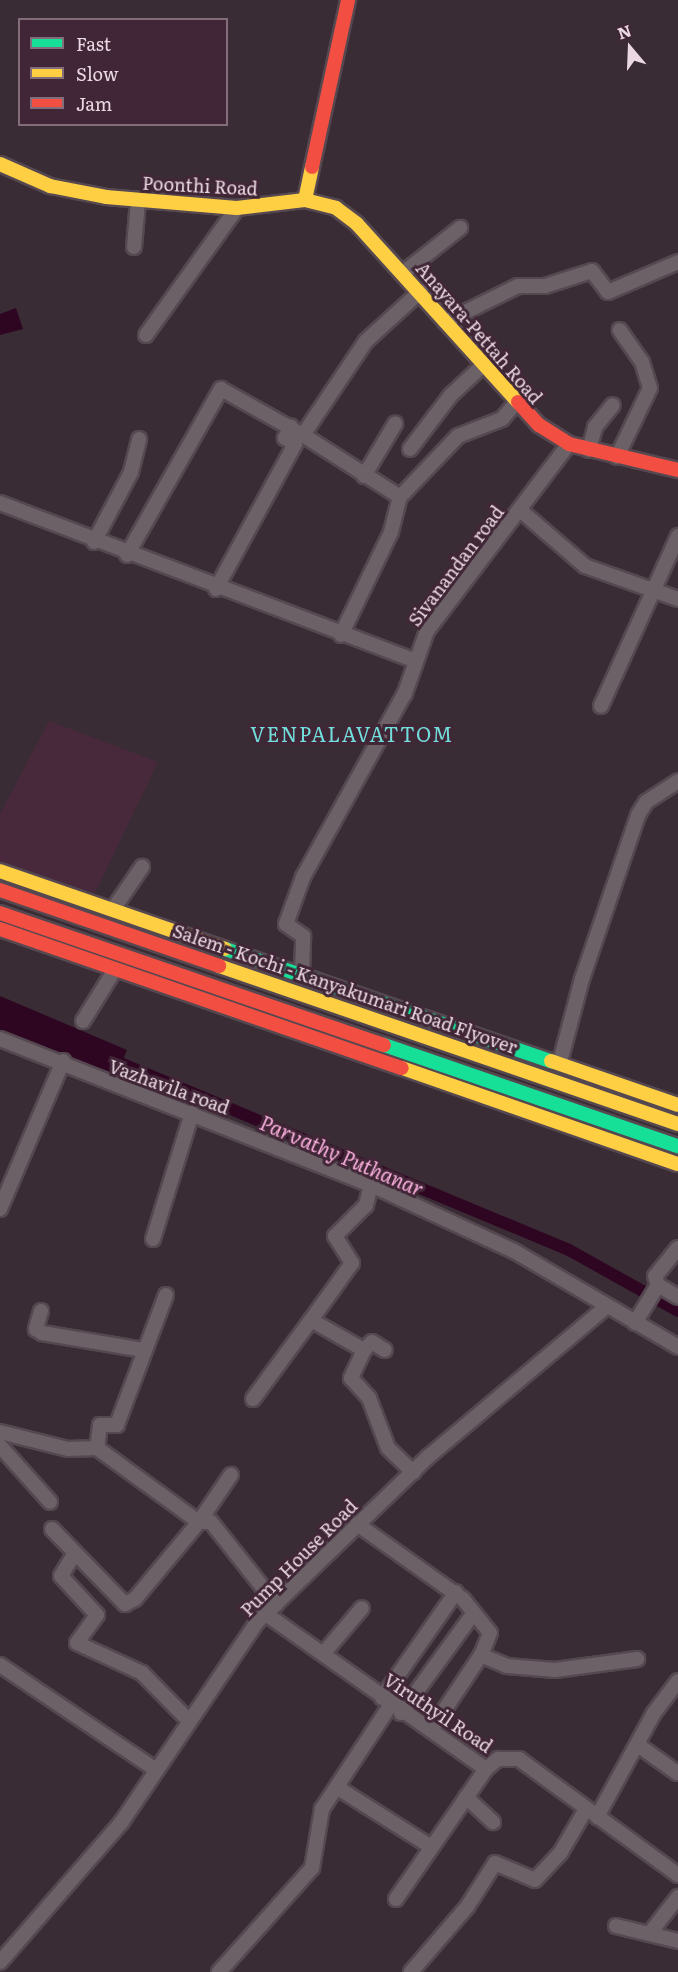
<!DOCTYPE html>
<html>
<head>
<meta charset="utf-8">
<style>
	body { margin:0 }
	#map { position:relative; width:678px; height:1972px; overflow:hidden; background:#3a2c35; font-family:Literata,serif }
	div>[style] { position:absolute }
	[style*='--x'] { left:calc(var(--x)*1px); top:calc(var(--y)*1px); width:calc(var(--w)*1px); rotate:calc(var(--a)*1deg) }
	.built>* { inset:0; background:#48293c }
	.water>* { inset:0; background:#2e0622 }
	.canal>* { height:12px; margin:-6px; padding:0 6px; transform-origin:6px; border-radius:6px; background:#2e0622 }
	.roads { filter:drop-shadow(2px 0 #554850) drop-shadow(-2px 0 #554850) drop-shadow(0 2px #554850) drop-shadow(0 -2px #554850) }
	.street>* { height:14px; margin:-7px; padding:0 7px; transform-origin:7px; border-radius:7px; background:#6b6167 }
	.fast>* { height:14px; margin:-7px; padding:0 7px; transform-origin:7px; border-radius:7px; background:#16e098 }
	.slow>* { height:14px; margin:-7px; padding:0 7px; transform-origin:7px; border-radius:7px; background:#ffcf43 }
	.jam>* { height:14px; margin:-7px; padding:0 7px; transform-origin:7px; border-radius:7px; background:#f24e42 }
	span { translate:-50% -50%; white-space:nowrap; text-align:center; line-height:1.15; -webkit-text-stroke:6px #402636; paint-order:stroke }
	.street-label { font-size:18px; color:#ead8e2 }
	.neighbourhood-label { font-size:20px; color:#72dedb; letter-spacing:1.5px }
	.water-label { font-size:20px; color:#fcb0de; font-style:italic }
	.legend { position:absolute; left:18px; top:18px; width:210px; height:108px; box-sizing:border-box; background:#402636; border:2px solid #846d7b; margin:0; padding:8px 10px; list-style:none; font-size:18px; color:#ead8e2 }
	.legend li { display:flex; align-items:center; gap:12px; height:30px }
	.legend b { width:30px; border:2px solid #846d7b }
	.north { position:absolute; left:600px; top:18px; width:60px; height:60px; -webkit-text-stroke:4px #402636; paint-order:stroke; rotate:341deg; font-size:16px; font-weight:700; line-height:24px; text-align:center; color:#ead8e2 }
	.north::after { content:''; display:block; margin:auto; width:21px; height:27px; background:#ead8e2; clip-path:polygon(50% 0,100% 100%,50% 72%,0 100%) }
</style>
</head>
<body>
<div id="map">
	<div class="built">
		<i style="clip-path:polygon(49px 721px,158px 762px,95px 893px,0 865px,0 814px)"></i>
	</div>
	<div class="water">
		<i style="clip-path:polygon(16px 308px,23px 329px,0 335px,0 314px)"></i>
		<i style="clip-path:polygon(0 996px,127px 1050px,115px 1079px,0 1034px)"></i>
	</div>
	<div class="canal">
		<i style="--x:106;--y:1057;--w:502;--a:22.63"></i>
		<i style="--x:569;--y:1250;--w:125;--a:29.2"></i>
	</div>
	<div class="roads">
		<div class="street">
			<i style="--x:134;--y:247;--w:46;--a:-85"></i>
			<i style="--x:403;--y:273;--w:73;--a:-38.3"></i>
			<i style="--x:445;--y:322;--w:81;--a:-26.3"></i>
			<i style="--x:518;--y:286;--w:27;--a:0"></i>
			<i style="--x:545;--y:286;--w:49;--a:-17.7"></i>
			<i style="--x:592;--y:271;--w:26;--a:53"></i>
			<i style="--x:608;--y:292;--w:76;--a:-23.2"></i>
			<i style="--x:146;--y:335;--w:156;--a:-54.4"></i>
			<i style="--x:303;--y:435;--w:115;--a:32.6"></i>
			<i style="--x:400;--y:497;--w:84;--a:-46.4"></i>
			<i style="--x:458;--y:436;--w:47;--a:-21.1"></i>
			<i style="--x:502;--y:419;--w:20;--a:-49"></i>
			<i style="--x:410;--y:449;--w:68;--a:-52.8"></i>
			<i style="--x:451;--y:395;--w:41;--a:-43"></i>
			<i style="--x:589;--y:450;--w:24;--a:-75"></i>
			<i style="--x:595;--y:427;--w:28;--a:-51"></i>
			<i style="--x:617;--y:457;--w:76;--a:-64.4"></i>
			<i style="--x:650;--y:388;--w:27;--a:-107"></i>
			<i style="--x:642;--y:362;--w:39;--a:-125"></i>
			<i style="--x:364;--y:476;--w:61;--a:-59.2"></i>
			<i style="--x:0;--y:503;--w:442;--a:20.8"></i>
			<i style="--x:520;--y:510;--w:86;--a:40.7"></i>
			<i style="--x:585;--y:566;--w:99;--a:19.5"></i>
			<i style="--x:94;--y:542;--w:79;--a:-62.1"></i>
			<i style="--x:131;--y:472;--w:34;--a:-76"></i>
			<i style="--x:127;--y:555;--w:191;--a:-60.5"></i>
			<i style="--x:221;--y:389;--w:94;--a:29.3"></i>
			<i style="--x:303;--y:435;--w:113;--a:-56.2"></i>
			<i style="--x:366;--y:341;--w:74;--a:-42.3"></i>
			<i style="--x:216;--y:589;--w:165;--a:-61.4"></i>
			<i style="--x:295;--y:444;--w:12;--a:-149"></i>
			<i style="--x:285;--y:438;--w:13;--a:-63"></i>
			<i style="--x:341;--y:635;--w:114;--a:-64.1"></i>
			<i style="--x:391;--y:532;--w:36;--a:-76"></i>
			<i style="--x:601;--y:706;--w:187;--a:-65.6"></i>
			<i style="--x:114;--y:908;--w:50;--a:-55.7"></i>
			<i style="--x:302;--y:972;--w:36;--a:-88"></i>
			<i style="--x:303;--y:936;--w:21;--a:-145"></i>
			<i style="--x:286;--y:924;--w:50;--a:-70.1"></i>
			<i style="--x:303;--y:877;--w:210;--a:-61"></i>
			<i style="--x:405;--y:693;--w:66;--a:-70.5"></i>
			<i style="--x:427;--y:631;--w:235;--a:-52.8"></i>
			<i style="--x:83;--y:1021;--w:59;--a:-58.2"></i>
			<i style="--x:0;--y:1039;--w:399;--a:21.5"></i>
			<i style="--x:371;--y:1185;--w:157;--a:24.8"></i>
			<i style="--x:514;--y:1251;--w:190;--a:30.3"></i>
			<i style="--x:560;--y:1062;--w:86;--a:-75.2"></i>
			<i style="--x:582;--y:979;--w:173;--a:-71.1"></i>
			<i style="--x:638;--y:815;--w:15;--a:-58"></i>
			<i style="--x:646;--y:802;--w:38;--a:-33"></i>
			<i style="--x:371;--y:1185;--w:21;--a:104"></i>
			<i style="--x:366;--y:1205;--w:44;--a:135"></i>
			<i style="--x:335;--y:1236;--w:32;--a:58"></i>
			<i style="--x:352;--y:1263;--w:70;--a:125.7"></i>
			<i style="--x:311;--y:1320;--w:61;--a:29.5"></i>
			<i style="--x:364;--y:1350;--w:11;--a:-45"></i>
			<i style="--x:372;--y:1342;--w:15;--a:32"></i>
			<i style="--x:0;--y:1209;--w:161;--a:-66.9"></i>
			<i style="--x:153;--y:1239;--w:132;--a:-72.8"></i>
			<i style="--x:678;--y:1248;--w:36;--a:129"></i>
			<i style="--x:655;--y:1276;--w:9;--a:72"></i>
			<i style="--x:658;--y:1285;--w:23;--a:31"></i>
			<i style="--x:166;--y:1295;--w:139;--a:110.7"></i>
			<i style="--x:117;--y:1425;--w:17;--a:180"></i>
			<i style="--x:100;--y:1425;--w:23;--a:97"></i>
			<i style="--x:97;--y:1448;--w:126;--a:36"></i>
			<i style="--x:199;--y:1522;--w:57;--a:-55.8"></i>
			<i style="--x:41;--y:1311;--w:19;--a:106"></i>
			<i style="--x:36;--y:1329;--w:7;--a:34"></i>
			<i style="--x:42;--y:1333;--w:103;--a:9.5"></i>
			<i style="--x:635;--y:1323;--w:44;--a:-58.8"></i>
			<i style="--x:364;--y:1350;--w:31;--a:115"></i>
			<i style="--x:351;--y:1378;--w:27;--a:48"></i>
			<i style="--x:369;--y:1398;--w:53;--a:69.2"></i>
			<i style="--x:388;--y:1448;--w:35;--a:44"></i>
			<i style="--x:253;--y:1399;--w:98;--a:-53.7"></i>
			<i style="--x:0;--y:1432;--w:70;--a:14"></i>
			<i style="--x:68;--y:1449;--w:29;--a:-2"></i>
			<i style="--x:0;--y:1446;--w:75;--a:48.2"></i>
			<i style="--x:357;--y:1524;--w:130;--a:35.3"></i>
			<i style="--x:463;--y:1599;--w:43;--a:51.5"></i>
			<i style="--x:490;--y:1633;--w:24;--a:112"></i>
			<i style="--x:52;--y:1529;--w:105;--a:45.8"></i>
			<i style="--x:125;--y:1604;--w:11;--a:-27"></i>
			<i style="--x:135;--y:1599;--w:100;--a:-50.3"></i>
			<i style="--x:199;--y:1522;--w:12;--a:0"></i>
			<i style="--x:211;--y:1522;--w:105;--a:51.6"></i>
			<i style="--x:73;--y:1556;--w:23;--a:121"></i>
			<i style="--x:61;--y:1576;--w:53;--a:47.3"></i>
			<i style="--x:97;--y:1615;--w:34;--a:126"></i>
			<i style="--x:77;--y:1643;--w:72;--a:24.8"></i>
			<i style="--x:142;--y:1673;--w:64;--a:45.6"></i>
			<i style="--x:266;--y:1614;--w:269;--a:35.2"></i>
			<i style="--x:486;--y:1769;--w:16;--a:-40"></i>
			<i style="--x:498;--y:1759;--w:21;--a:0"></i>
			<i style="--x:519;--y:1759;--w:197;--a:36.1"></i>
			<i style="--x:323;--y:1654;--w:60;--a:-49.7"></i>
			<i style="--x:0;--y:1665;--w:187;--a:33.9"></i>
			<i style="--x:382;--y:1698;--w:129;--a:-55.1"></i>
			<i style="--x:401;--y:1713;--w:122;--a:-54"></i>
			<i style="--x:431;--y:1730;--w:90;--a:-56.3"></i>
			<i style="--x:481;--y:1655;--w:28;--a:23"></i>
			<i style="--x:507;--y:1666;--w:48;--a:4.8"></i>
			<i style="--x:555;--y:1670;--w:83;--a:-7.6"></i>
			<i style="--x:638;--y:1745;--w:48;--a:35.7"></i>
			<i style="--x:338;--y:1788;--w:107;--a:32.3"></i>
			<i style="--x:466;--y:1797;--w:37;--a:43"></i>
			<i style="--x:597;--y:1817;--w:119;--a:-61.3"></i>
			<i style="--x:654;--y:1713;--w:40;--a:-53"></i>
			<i style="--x:396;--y:1899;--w:158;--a:-55.3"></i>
			<i style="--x:616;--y:1926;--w:64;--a:13.6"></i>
			<i style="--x:650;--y:1933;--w:46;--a:-52.1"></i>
			<i style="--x:0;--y:1962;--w:184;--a:-49"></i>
			<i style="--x:121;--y:1823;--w:244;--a:-55.9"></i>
			<i style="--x:258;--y:1621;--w:236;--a:-44"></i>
			<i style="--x:428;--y:1457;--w:231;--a:-40.1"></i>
			<i style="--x:219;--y:1972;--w:140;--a:-48.2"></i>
			<i style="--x:312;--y:1868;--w:60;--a:-80.4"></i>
			<i style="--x:322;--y:1809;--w:123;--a:-56.6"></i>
			<i style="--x:411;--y:1972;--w:86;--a:-49.3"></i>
			<i style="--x:467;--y:1907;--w:52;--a:-57.5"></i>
			<i style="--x:495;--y:1863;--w:43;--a:23"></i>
			<i style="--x:535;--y:1880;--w:38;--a:-47"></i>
			<i style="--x:561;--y:1852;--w:50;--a:-59.8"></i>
		</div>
		<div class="fast">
			<i style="--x:225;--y:949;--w:345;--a:19"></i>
			<i style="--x:384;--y:1045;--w:311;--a:19"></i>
		</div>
		<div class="slow">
			<i style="--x:0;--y:164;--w:55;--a:23.7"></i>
			<i style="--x:50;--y:186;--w:57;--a:11.1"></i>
			<i style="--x:106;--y:197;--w:131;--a:4.8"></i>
			<i style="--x:237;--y:208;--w:68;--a:-6.7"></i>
			<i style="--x:305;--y:200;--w:34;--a:-78"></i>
			<i style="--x:305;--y:200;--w:32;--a:14"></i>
			<i style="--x:336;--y:208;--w:26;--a:37"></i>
			<i style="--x:357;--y:224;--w:240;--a:47.9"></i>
			<i style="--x:0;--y:871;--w:238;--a:19.1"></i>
			<i style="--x:219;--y:966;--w:485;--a:19"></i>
			<i style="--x:551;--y:1061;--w:134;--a:19.1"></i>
			<i style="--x:402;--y:1068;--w:292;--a:19.2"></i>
		</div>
		<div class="jam">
			<i style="--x:312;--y:167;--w:171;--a:-77.8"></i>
			<i style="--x:518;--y:402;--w:31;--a:48"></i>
			<i style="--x:539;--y:425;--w:36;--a:32"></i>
			<i style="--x:569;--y:444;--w:112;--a:13.4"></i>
			<i style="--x:0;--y:890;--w:232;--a:19.1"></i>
			<i style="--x:0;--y:913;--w:406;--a:19"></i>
			<i style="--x:0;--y:929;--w:425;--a:19.1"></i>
		</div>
	</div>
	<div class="street-label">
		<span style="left:200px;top:186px;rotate:3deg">Poonthi Road</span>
		<span style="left:479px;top:333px;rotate:49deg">Anayara-Pettah Road</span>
		<span style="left:456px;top:566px;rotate:-53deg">Sivanandan road</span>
		<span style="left:345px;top:989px;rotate:19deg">Salem - Kochi - Kanyakumari Road Flyover</span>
		<span style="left:169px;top:1087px;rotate:20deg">Vazhavila road</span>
		<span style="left:299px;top:1558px;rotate:-45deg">Pump House Road</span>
		<span style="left:438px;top:1713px;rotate:34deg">Viruthyil Road</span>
	</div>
	<div class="neighbourhood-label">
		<span style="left:352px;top:733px">VENPALAVATTOM</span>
	</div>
	<div class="water-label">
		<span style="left:342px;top:1155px;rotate:23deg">Parvathy Puthanar</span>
	</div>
	<ul class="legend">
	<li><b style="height:8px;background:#16e098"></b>Fast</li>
	<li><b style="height:8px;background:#ffcf43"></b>Slow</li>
	<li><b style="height:8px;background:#f24e42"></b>Jam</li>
	</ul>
	<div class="north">N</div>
</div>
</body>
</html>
